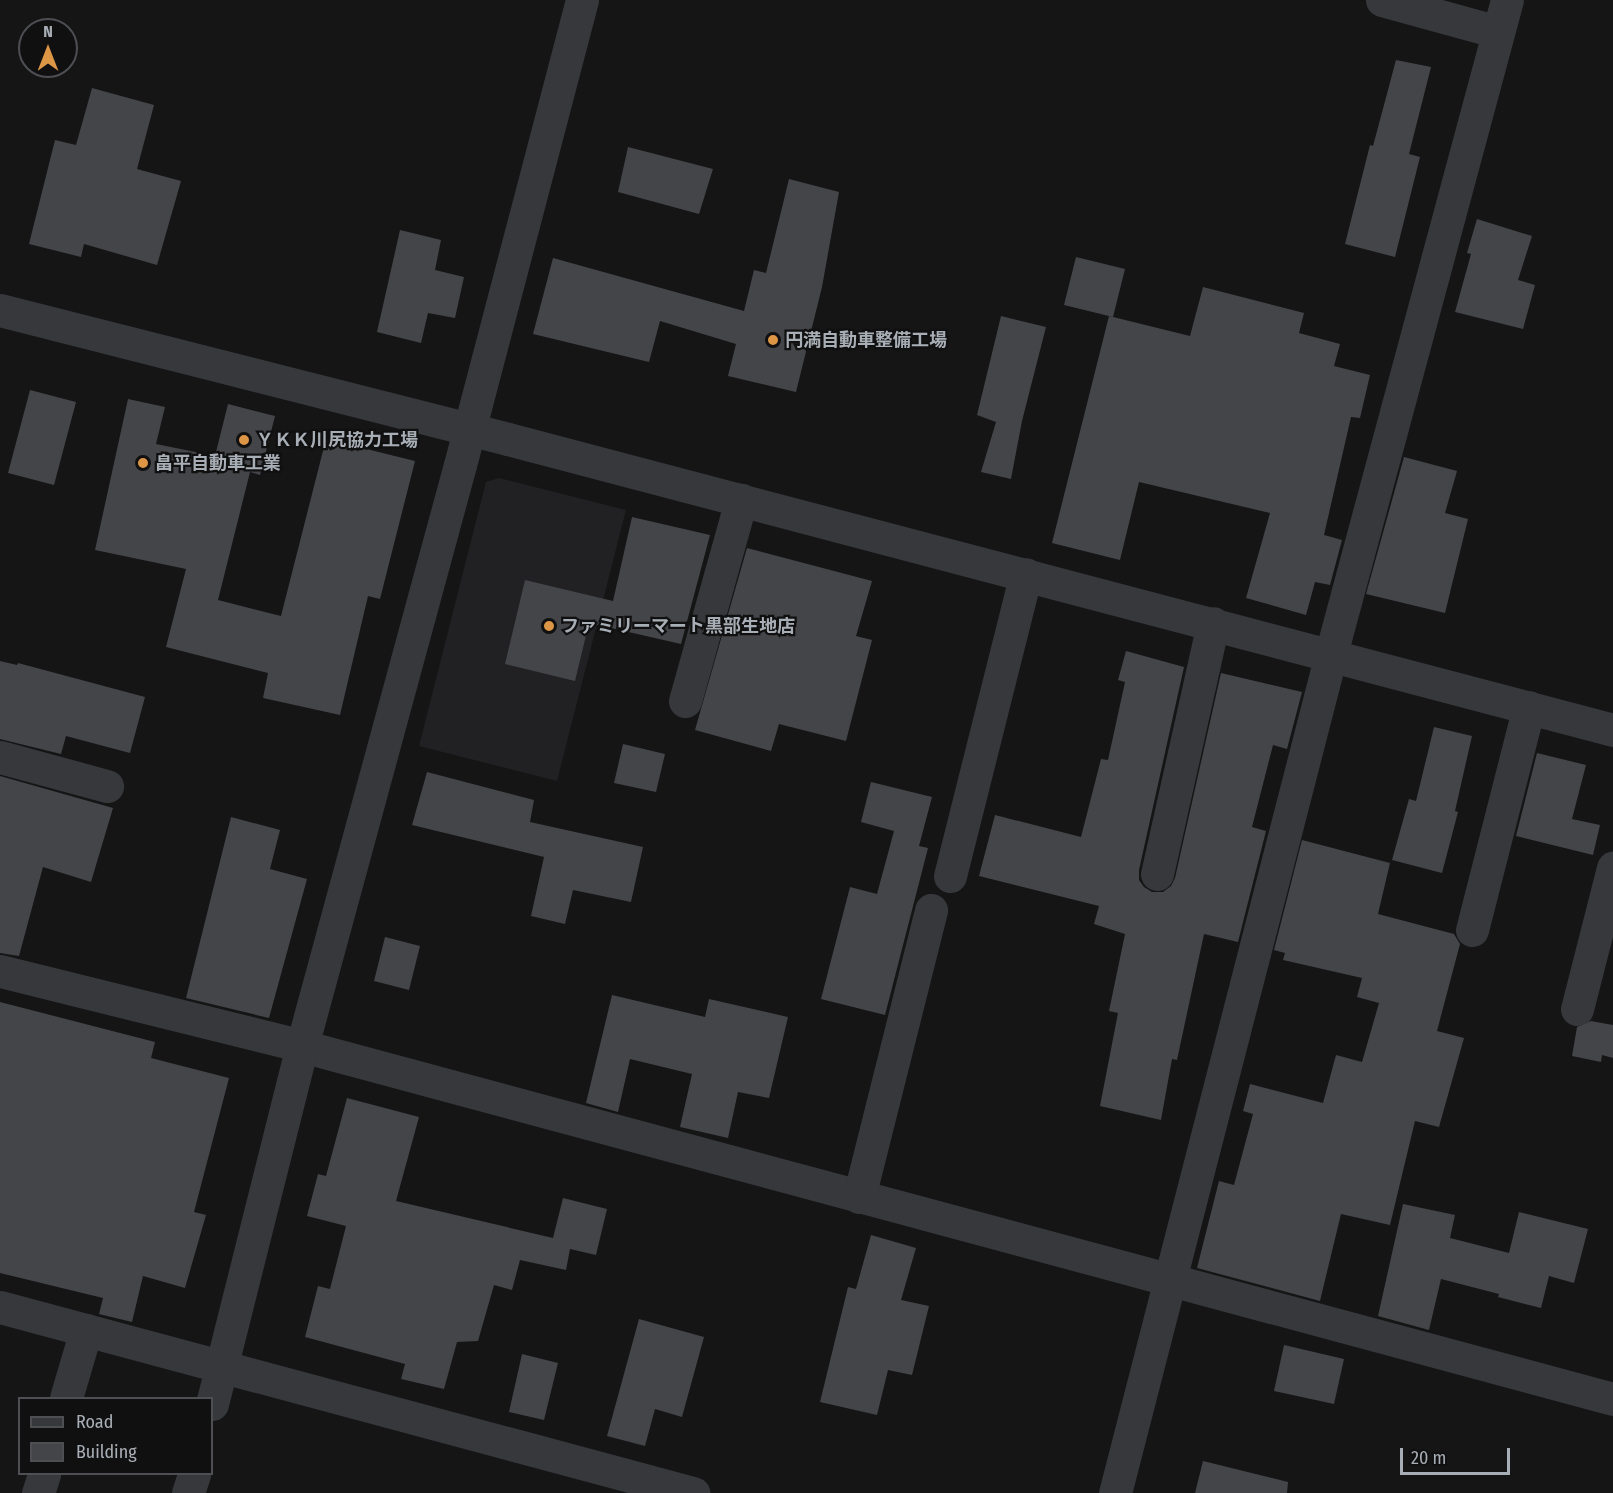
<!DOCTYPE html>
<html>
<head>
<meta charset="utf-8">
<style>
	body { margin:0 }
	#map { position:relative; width:1613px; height:1493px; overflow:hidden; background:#151516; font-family:"Fira Sans Condensed","Noto Sans JP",sans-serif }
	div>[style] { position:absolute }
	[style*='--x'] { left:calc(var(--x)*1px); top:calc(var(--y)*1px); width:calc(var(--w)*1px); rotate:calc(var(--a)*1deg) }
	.built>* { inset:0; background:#212123 }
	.building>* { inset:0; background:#444549 }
	.minor>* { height:33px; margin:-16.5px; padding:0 16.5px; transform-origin:16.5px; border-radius:16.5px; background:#36383b }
	.dots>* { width:16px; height:16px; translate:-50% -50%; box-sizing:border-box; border:3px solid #101011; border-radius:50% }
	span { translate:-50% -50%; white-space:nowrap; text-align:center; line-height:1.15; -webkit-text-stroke:4.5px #101011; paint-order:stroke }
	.poi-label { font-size:18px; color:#a8aeb5; font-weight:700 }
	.left { translate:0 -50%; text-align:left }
	.legend { position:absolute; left:18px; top:1397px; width:195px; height:78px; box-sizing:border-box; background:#101011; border:2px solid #4d4f53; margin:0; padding:8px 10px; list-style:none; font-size:18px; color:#a8aeb5 }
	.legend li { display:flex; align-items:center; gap:12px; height:30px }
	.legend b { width:30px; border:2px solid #4d4f53 }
	.north { position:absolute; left:18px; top:18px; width:60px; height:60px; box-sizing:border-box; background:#101011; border:2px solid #4d4f53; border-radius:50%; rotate:0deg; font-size:16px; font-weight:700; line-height:24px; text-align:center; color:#a8aeb5 }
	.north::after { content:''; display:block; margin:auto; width:21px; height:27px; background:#dd9546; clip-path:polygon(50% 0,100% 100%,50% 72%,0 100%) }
	.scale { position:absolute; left:1400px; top:1448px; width:110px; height:27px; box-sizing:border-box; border:3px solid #a8aeb5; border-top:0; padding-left:8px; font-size:18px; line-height:21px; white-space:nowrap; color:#a8aeb5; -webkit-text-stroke:4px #101011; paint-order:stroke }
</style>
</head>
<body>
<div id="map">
	<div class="built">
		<i style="clip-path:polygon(499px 478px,626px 510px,557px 781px,419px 746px,486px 482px)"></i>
	</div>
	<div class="building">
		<i style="clip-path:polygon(1396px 60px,1431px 67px,1409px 154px,1420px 157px,1395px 257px,1345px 244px,1370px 145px,1373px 146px)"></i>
		<i style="clip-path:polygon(92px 88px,154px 105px,137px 169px,181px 181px,157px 265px,84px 244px,81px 257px,29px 244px,55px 140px,76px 145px)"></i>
		<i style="clip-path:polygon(628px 147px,713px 169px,699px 214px,618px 192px)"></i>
		<i style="clip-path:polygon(789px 179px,839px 192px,822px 287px,796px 392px,728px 376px,736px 344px,660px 321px,649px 362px,533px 334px,553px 258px,744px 311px,754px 270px,766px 273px)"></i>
		<i style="clip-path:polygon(1477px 219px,1532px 236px,1518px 280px,1535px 285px,1523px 329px,1455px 312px,1471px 254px,1467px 253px)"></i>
		<i style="clip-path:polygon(400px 230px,441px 240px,435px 270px,464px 277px,455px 318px,428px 313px,421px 343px,377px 332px)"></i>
		<i style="clip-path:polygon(1076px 257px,1125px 269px,1113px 317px,1064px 305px)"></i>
		<i style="clip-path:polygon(1203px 287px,1304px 313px,1299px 333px,1340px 344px,1334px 366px,1370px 375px,1360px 418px,1351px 417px,1324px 535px,1342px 540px,1330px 585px,1315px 582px,1306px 615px,1246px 598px,1270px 513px,1139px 482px,1120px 560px,1052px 543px,1109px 316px,1190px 336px)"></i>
		<i style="clip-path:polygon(1001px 316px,1046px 327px,1022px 421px,1011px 479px,981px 472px,996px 422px,977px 415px)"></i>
		<i style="clip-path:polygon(30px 390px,76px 402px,54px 485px,8px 473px)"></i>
		<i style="clip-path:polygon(128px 399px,165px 407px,156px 444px,215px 456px,228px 404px,275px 416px,260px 475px,250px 472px,218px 600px,281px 616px,326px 439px,415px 461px,380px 599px,368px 596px,340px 715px,263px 698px,268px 673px,166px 647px,186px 569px,95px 550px)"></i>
		<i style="clip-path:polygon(1404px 457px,1457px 471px,1445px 513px,1468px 519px,1445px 613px,1366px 594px)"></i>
		<i style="clip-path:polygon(632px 517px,710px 535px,681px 644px,589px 623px,575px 681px,505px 664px,525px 580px,613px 601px)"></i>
		<i style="clip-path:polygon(747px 548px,872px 581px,856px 636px,872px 640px,846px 741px,779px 724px,771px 751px,695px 730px)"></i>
		<i style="clip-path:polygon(1126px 651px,1184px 667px,1139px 870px,1139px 880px,1144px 887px,1152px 892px,1163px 892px,1171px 886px,1175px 878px,1221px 673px,1302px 692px,1287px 749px,1273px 745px,1252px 827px,1266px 831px,1238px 942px,1204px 934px,1177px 1060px,1172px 1059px,1161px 1120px,1100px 1106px,1118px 1013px,1109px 1011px,1125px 934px,1094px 924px,1099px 906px,979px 876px,995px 815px,1081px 837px,1101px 759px,1108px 760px,1125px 682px,1118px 680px)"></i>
		<i style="clip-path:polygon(0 661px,17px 665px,18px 663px,145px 697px,130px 753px,66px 736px,61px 754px,0 739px)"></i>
		<i style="clip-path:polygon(1434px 727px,1472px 736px,1455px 811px,1458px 812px,1442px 873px,1392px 860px,1409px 799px,1416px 801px)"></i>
		<i style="clip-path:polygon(623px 744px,665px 754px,656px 792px,614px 783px)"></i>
		<i style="clip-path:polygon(1537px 753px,1586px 765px,1572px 819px,1600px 825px,1593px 855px,1516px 836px)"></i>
		<i style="clip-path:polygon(427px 772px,534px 800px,530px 822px,643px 847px,631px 902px,573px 890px,565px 924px,531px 916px,544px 857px,412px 825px)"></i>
		<i style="clip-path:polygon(0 776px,113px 808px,91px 882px,43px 867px,19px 956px,0 953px)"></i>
		<i style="clip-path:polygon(871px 782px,932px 797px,919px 846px,928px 848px,885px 1015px,821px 999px,850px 887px,877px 894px,894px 831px,861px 822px)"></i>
		<i style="clip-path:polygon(231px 817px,280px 830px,270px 869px,307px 879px,269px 1018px,186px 998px)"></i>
		<i style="clip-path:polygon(1302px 840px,1390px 863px,1378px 914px,1454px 934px,1460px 944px,1437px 1031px,1464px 1038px,1439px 1127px,1415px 1121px,1390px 1225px,1341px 1214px,1320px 1301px,1197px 1268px,1219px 1181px,1234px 1185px,1253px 1114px,1243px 1111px,1250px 1084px,1323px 1103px,1336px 1055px,1362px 1062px,1379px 1003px,1357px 997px,1362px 978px,1283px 960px,1285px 953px,1274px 950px)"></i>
		<i style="clip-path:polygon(385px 937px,420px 946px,409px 990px,374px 981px)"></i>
		<i style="clip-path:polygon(612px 995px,705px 1017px,709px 999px,788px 1017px,769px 1098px,738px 1092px,728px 1138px,680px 1127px,692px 1074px,630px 1059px,618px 1112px,586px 1103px)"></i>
		<i style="clip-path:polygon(0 1002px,155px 1042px,151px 1058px,229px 1078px,194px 1212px,206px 1215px,185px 1288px,143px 1276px,132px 1322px,99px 1314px,103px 1298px,0 1273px)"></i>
		<i style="clip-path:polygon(1591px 1021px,1613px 1025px,1613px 1058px,1602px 1055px,1601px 1062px,1572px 1056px,1577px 1027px)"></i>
		<i style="clip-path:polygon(347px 1098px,419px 1117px,396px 1201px,553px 1238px,563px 1198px,607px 1209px,596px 1255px,570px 1249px,566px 1270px,520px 1260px,512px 1290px,494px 1285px,478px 1341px,457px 1342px,444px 1389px,401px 1379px,405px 1364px,305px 1337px,318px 1286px,330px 1289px,346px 1226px,307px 1216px,318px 1174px,326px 1176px)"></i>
		<i style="clip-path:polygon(1403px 1204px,1455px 1215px,1450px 1238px,1509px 1253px,1519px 1212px,1588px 1229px,1574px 1283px,1549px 1276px,1541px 1308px,1498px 1297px,1499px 1294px,1441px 1279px,1429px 1330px,1378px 1316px)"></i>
		<i style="clip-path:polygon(871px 1235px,916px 1248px,901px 1300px,929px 1306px,912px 1375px,888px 1370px,877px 1415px,820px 1402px,848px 1287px,856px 1289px)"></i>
		<i style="clip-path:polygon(639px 1319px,704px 1337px,682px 1417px,655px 1409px,645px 1446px,607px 1436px)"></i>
		<i style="clip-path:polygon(1284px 1345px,1344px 1359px,1334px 1404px,1274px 1391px)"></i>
		<i style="clip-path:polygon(522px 1354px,558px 1363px,544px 1420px,509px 1412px)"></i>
		<i style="clip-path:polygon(1203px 1461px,1288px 1482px,1287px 1493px,1195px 1493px)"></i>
	</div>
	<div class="minor">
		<i style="--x:1382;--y:0;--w:120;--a:15.4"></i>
		<i style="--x:0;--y:310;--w:524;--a:14.25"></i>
		<i style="--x:508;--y:439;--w:1143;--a:14.75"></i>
		<i style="--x:685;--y:701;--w:209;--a:-74.4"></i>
		<i style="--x:0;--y:757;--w:111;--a:15.2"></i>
		<i style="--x:1157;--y:874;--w:257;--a:-77.4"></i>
		<i style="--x:950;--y:876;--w:311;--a:-75.9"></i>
		<i style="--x:1472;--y:930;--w:230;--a:-75.7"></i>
		<i style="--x:0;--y:971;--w:311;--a:13.9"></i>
		<i style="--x:302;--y:1046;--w:1358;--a:15.07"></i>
		<i style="--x:1577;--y:1009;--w:146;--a:-75.7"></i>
		<i style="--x:859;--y:1197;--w:296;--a:-75.9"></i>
		<i style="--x:0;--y:1307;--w:718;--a:15.02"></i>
		<i style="--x:66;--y:1398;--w:71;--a:-73.6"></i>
		<i style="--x:212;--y:1404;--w:369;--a:-75.9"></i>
		<i style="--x:302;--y:1046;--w:602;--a:-74.79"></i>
		<i style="--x:460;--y:465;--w:481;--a:-75.3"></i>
		<i style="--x:38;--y:1493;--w:20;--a:-72"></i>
		<i style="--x:188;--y:1493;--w:20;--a:-72"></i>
		<i style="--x:1115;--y:1493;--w:866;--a:-75.56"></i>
		<i style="--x:1331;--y:654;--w:677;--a:-74.94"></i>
	</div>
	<div class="dots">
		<i style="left:773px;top:340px;background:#dd9546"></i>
		<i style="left:244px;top:440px;background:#dd9546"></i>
		<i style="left:143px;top:463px;background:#dd9546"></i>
		<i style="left:549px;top:626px;background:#dd9546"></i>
	</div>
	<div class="poi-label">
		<span class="left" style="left:785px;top:340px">円満自動車整備工場</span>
		<span class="left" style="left:256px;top:440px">ＹＫＫ川尻協力工場</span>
		<span class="left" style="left:155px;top:463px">畠平自動車工業</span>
		<span class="left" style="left:561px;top:626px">ファミリーマート黒部生地店</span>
	</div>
	<ul class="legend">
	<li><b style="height:8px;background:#36383b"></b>Road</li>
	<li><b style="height:16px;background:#444549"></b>Building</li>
	</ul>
	<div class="north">N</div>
	<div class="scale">20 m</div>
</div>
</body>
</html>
